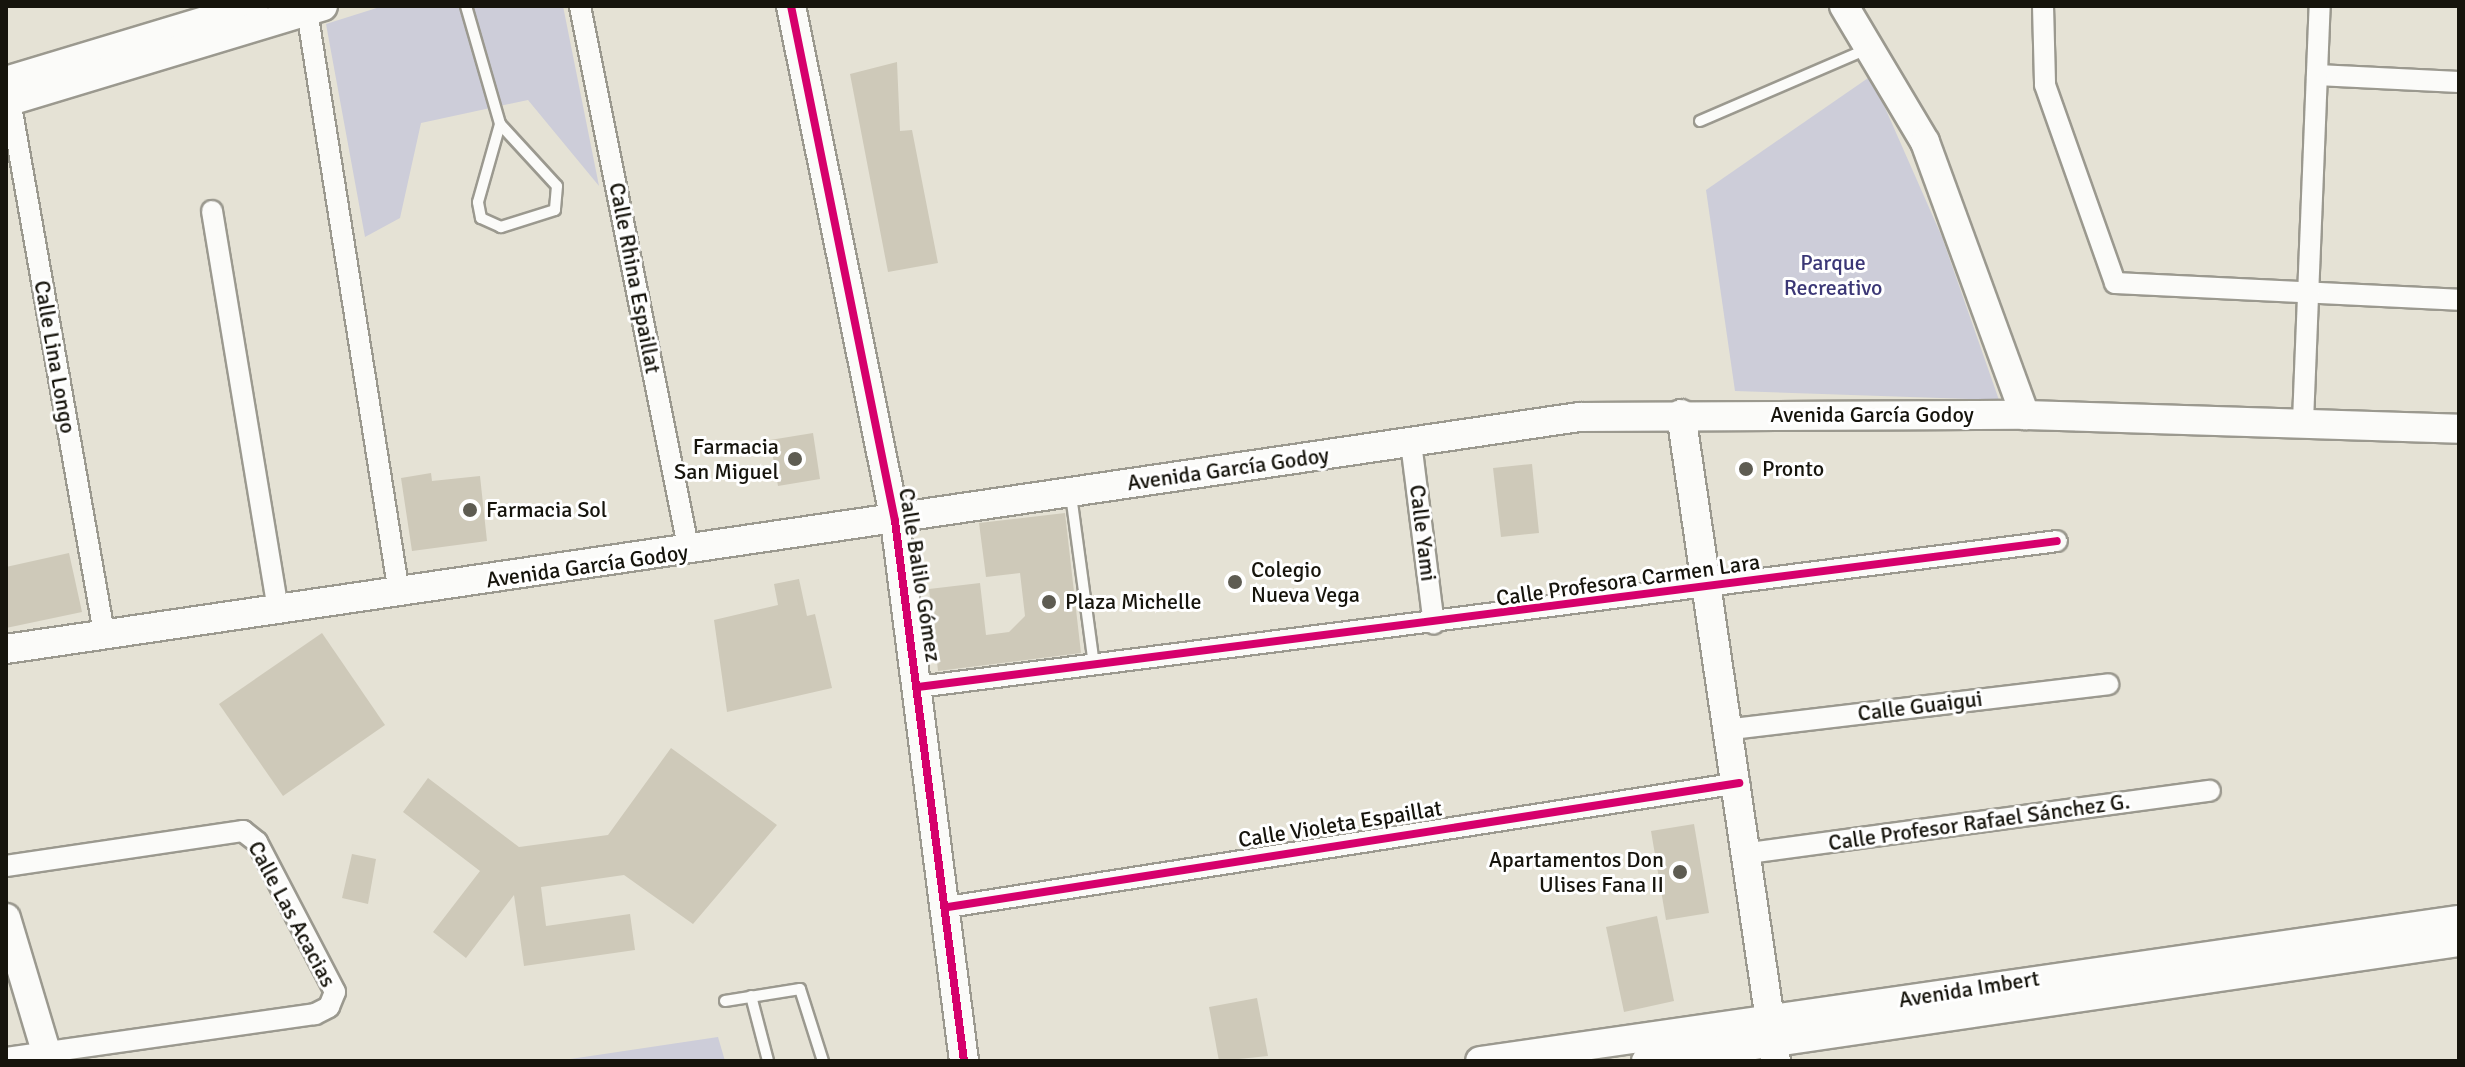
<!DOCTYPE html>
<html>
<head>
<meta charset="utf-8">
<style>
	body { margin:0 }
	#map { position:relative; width:2465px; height:1067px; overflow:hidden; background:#e5e2d5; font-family:Signika,sans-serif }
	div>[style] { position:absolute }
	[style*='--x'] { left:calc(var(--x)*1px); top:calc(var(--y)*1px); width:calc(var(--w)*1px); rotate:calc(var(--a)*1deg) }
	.green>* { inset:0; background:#cdcdd9 }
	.building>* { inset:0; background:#cec9b9 }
	.roads { filter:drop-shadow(2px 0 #9b998f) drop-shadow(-2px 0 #9b998f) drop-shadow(0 2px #9b998f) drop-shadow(0 -2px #9b998f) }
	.lane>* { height:10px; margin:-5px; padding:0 5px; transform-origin:5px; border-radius:5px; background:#fbfbf9 }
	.street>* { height:20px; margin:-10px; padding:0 10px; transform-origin:10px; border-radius:10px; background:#fbfbf9 }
	.secondary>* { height:28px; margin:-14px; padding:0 14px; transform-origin:14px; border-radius:14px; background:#fbfbf9 }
	.cycleway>* { height:8px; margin:-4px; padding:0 4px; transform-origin:4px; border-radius:4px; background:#d6006c }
	.dots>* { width:22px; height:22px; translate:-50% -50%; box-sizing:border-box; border:4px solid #fff; border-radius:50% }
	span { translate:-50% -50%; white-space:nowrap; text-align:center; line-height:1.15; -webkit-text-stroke:6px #fff; paint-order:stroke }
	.park-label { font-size:22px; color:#3b3776 }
	.street-label { font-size:22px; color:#16140c }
	.poi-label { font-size:22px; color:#16140c }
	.right { translate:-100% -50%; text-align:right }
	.left { translate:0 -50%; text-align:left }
	.frame { position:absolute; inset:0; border:8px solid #16140c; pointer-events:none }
</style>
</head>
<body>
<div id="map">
	<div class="green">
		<i style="clip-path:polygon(383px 6px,563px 6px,599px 186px,528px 100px,421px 123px,400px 218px,365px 237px,326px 24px)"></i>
		<i style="clip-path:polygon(1871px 76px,1942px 237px,1999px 400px,1735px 391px,1706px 190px)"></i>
		<i style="clip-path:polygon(718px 1037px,725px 1061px,557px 1061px)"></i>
	</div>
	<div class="building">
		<i style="clip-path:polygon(897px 62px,900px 131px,912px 130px,938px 263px,888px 272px,850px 74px)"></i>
		<i style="clip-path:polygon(813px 433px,820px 479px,778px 486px,770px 440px)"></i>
		<i style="clip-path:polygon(1532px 464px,1539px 533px,1501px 537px,1493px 468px)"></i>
		<i style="clip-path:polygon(431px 473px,432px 481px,480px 476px,487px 541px,412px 551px,401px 478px)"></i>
		<i style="clip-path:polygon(1065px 513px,1081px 653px,938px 671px,929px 589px,980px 583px,986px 635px,1009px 632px,1025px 616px,1020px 573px,986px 577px,979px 523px)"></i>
		<i style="clip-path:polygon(69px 553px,82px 612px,6px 628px,6px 567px)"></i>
		<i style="clip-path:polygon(799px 579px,807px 616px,815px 614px,832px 688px,727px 712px,714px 620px,778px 605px,774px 584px)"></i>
		<i style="clip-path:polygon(322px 633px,385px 725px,283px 796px,219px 704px)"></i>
		<i style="clip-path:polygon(671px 748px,777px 825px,693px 924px,624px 875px,541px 887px,546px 926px,630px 914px,635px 950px,524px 966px,514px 895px,466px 958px,433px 932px,480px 871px,403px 812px,428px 778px,519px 847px,608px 835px)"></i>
		<i style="clip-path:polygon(1694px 824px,1709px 913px,1666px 920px,1651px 831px)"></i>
		<i style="clip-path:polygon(352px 854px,376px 859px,368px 904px,342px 898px)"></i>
		<i style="clip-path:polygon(1657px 916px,1674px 1001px,1624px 1012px,1606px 927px)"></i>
		<i style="clip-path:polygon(1257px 998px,1268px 1056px,1219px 1061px,1209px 1007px)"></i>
	</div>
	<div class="roads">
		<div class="lane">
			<i style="--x:466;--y:6;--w:123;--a:73.9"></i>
			<i style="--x:500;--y:124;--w:84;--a:47.4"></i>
			<i style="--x:557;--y:186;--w:24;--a:95"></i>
			<i style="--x:555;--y:210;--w:57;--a:162.5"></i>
			<i style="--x:501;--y:227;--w:22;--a:-156"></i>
			<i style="--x:481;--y:218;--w:16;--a:-101"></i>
			<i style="--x:478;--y:202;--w:81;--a:-74.2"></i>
			<i style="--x:1700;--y:121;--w:182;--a:-23.3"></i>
			<i style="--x:1071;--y:495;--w:173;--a:82.3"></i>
			<i style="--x:751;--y:996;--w:67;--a:75.3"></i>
			<i style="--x:725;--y:1001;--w:76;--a:-9.1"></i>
			<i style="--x:800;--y:989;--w:76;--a:72.3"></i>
		</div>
		<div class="street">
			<i style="--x:580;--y:6;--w:556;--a:78.69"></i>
			<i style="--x:2043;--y:6;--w:79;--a:88.5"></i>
			<i style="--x:2045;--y:85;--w:210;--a:70.5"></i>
			<i style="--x:2115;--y:283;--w:344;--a:2.8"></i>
			<i style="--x:307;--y:11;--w:589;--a:81.02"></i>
			<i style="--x:2317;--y:75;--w:142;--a:2.8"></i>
			<i style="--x:8;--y:89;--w:552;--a:79.99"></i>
			<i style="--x:212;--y:211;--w:404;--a:80.6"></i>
			<i style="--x:2303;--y:421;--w:415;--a:-87.7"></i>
			<i style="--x:1411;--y:443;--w:182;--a:82.8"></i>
			<i style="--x:918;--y:687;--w:1148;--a:-7.3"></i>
			<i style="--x:1733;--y:729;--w:378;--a:-6.8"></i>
			<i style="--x:1749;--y:853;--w:465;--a:-7.7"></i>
			<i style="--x:6;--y:866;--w:240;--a:-8.4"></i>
			<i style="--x:243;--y:831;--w:18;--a:38"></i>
			<i style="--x:257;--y:842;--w:169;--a:62.5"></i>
			<i style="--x:335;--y:992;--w:16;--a:112"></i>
			<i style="--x:329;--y:1007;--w:16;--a:153"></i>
			<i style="--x:315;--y:1014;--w:312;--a:171.9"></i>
			<i style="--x:948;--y:907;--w:801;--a:-8.91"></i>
		</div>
		<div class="secondary">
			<i style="--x:791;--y:6;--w:525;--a:78.58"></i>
			<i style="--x:895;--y:521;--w:544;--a:82.72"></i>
			<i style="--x:1844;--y:6;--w:158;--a:59.2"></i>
			<i style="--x:1925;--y:142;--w:291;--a:69.9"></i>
			<i style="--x:6;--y:81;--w:259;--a:-16.8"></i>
			<i style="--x:6;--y:102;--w:331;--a:-16.8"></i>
			<i style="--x:1681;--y:414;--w:654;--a:81.65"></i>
			<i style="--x:6;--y:649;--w:1590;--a:-8.39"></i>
			<i style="--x:1579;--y:417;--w:446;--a:-0.3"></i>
			<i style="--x:2025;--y:415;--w:434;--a:1.8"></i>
			<i style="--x:6;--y:918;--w:149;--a:73.3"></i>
			<i style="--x:1480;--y:1061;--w:989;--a:-8.2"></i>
			<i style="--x:1646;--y:1061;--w:822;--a:-8.33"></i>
		</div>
	</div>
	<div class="cycleway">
		<i style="--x:791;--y:6;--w:525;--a:78.58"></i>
		<i style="--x:895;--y:521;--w:544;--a:82.72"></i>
		<i style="--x:918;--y:687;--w:1148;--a:-7.3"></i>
		<i style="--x:948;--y:907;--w:801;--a:-8.91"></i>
	</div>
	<div class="dots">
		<i style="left:795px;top:459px;background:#5e5c52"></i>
		<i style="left:1746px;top:469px;background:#5e5c52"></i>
		<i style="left:470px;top:510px;background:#5e5c52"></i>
		<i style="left:1235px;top:582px;background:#5e5c52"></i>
		<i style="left:1049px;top:602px;background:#5e5c52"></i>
		<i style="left:1680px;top:872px;background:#5e5c52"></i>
	</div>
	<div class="park-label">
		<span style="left:1833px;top:275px">Parque<br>Recreativo</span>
	</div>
	<div class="street-label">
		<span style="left:635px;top:278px;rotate:79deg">Calle Rhina Espaillat</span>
		<span style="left:55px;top:357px;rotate:80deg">Calle Lina Longo</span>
		<span style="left:1872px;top:415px">Avenida García Godoy</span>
		<span style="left:1228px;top:469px;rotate:-8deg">Avenida García Godoy</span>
		<span style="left:1423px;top:533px;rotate:83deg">Calle Yami</span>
		<span style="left:587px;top:566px;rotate:-8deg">Avenida García Godoy</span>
		<span style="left:920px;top:575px;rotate:81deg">Calle Balilo Gómez</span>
		<span style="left:1628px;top:580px;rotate:-8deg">Calle Profesora Carmen Lara</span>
		<span style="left:1920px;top:706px;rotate:-7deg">Calle Guaigui</span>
		<span style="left:1979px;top:822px;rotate:-8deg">Calle Profesor Rafael Sánchez G.</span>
		<span style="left:1340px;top:824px;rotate:-9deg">Calle Violeta Espaillat</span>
		<span style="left:292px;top:914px;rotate:62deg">Calle Las Acacias</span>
		<span style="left:1969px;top:989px;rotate:-9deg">Avenida Imbert</span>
	</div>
	<div class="poi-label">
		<span class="right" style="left:779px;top:459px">Farmacia<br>San Miguel</span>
		<span class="left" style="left:1762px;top:469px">Pronto</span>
		<span class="left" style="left:486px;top:510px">Farmacia Sol</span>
		<span class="left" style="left:1251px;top:582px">Colegio<br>Nueva Vega</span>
		<span class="left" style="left:1065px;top:602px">Plaza Michelle</span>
		<span class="right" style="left:1664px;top:872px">Apartamentos Don<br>Ulises Fana II</span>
	</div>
	<div class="frame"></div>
</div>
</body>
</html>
